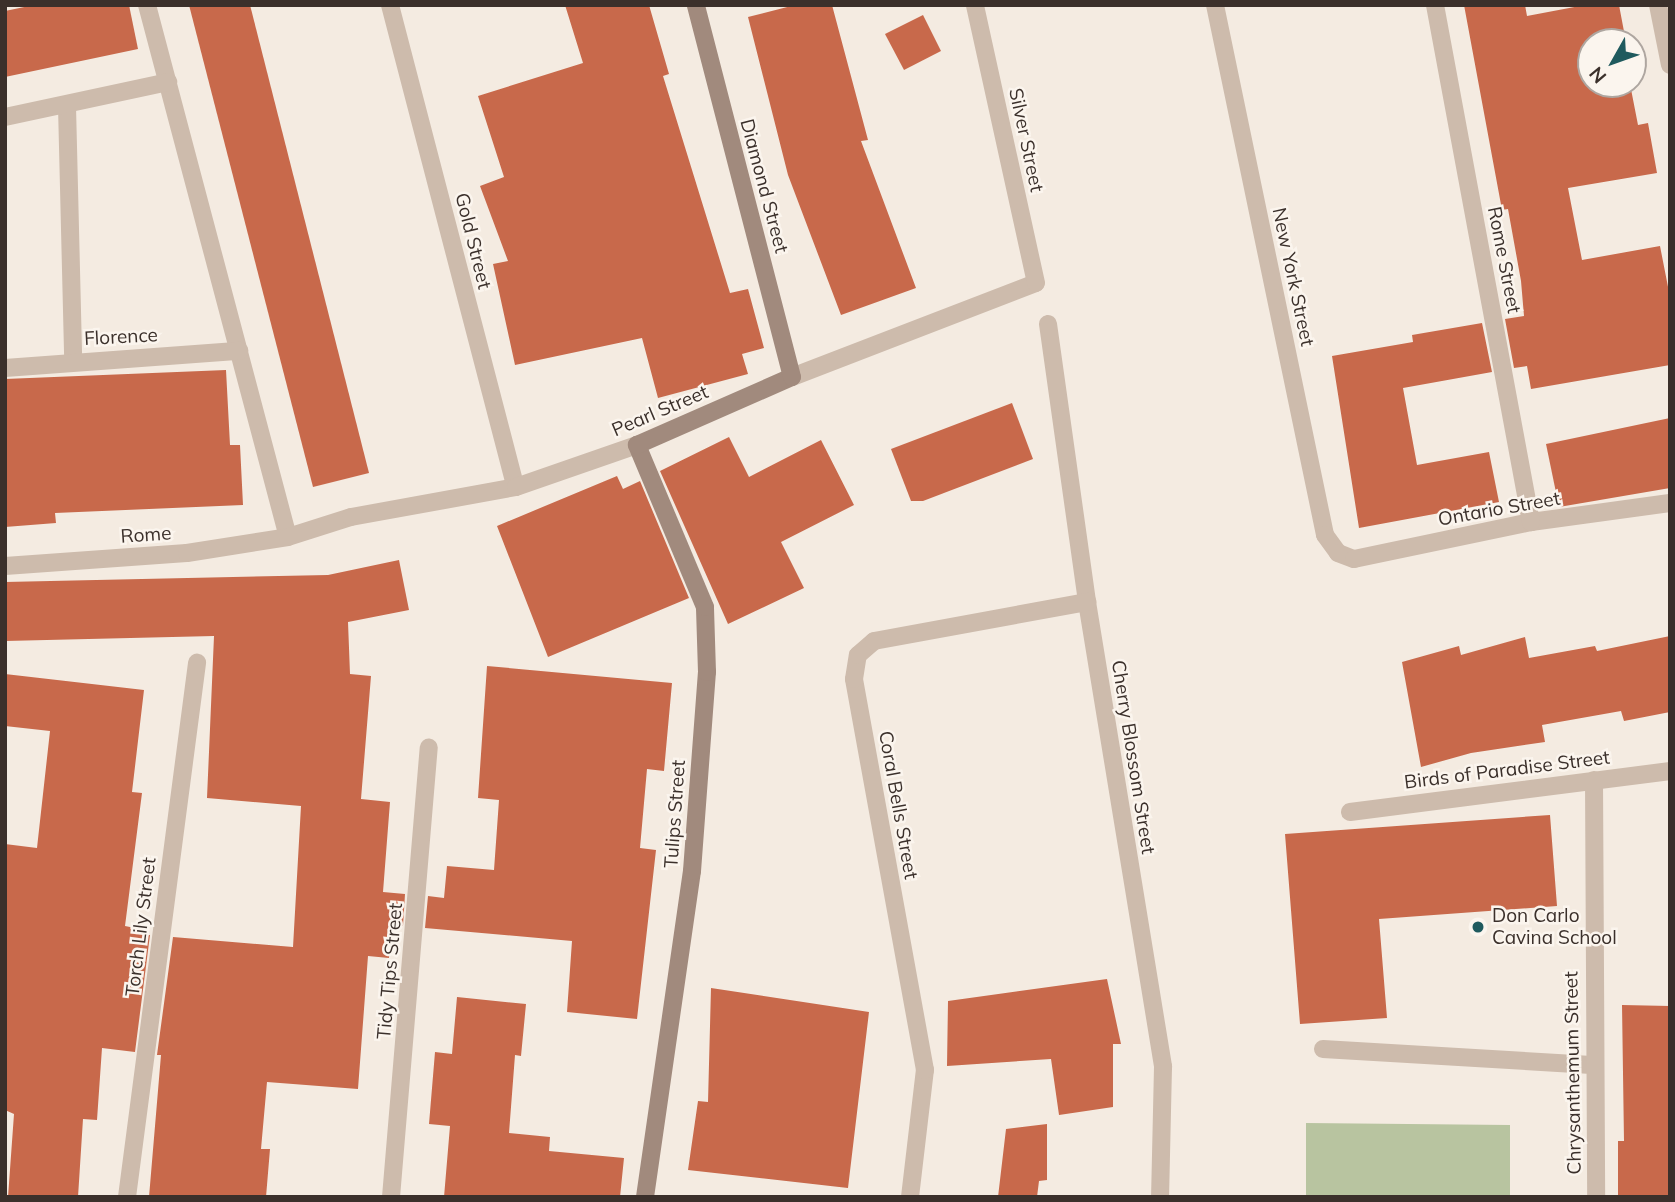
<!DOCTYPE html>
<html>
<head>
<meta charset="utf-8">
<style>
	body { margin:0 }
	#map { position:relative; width:1675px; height:1202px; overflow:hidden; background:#f4ebe1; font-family:Mulish,sans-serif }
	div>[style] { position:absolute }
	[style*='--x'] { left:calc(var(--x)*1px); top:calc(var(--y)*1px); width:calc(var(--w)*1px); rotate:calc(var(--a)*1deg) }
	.green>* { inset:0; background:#b8c4a0 }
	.building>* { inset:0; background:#c8694b }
	.lane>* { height:18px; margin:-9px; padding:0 9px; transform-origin:9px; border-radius:9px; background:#cdbbac }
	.street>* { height:18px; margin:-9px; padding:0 9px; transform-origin:9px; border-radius:9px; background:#cdbbac }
	.secondary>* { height:18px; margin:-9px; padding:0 9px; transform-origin:9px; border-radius:9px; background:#a18a7d }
	.dots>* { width:19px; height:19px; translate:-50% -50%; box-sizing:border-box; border:4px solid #fbf5ee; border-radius:50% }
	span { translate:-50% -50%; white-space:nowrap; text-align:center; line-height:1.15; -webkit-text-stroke:5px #fbf5ee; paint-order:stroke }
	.street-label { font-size:19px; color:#3b302b }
	.poi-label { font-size:19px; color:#3b302b }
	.left { translate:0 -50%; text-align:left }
	.frame { position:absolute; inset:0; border:7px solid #3b302b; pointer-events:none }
	.north { position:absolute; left:1577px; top:28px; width:70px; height:70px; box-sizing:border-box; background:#fbf5ee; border:2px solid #aea6a0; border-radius:50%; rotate:230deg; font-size:19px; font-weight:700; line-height:28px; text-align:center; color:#3b302b }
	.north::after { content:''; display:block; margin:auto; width:24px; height:32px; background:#1f5a5e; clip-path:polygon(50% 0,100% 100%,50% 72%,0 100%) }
</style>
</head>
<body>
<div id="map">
	<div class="green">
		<i style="clip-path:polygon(1306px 1123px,1510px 1125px,1510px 1197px,1306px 1197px)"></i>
	</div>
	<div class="building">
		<i style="clip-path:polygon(34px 5px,129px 5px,138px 49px,5px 77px,5px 11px)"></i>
		<i style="clip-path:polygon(189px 5px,250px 5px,369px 473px,313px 487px)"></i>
		<i style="clip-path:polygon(565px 5px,649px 5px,669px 74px,663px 76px,730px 293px,748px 289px,764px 348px,742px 354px,748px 374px,658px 398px,642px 338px,515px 365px,493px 264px,508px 261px,480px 186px,504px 177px,478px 96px,583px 63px)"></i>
		<i style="clip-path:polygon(795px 5px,832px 5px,868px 140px,861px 141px,916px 288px,841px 315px,788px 175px,748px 17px)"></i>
		<i style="clip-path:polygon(1464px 5px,1525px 5px,1527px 16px,1585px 5px,1619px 5px,1626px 42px,1591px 42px,1591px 84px,1630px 84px,1638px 125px,1648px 123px,1657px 173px,1568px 188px,1582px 260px,1660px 246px,1670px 297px,1670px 365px,1531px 389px,1527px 366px,1514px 368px,1505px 319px,1524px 316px,1521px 281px,1508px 209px,1502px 210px)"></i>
		<i style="clip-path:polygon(923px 15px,941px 51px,904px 70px,885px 34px)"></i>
		<i style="clip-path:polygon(1482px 323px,1492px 372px,1403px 388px,1417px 465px,1489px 452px,1499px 502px,1359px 528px,1332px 356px,1413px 342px,1412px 335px)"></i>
		<i style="clip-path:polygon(226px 370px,230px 445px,240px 445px,243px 505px,55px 513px,56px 523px,5px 527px,5px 379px)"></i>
		<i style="clip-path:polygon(1012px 403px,1033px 459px,923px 501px,911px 501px,891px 449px)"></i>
		<i style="clip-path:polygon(1670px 418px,1670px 488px,1559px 507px,1546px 444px)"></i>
		<i style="clip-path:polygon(729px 437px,749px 477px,821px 440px,854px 505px,781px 542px,804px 588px,728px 624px,660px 471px)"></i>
		<i style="clip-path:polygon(617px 476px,623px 489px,640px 481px,689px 598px,548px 657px,497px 526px)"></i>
		<i style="clip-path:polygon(399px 560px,409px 610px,348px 622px,350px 674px,371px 676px,361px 799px,390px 802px,383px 892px,405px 894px,403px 926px,391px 925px,389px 958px,368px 956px,358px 1089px,267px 1082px,261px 1149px,270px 1149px,266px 1197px,149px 1197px,161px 1055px,157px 1055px,173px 937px,293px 947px,301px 806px,207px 798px,214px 636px,5px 641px,5px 582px,328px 575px)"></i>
		<i style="clip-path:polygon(1670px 636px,1670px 712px,1624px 721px,1621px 711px,1542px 725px,1545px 742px,1471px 753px,1421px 767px,1402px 662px,1459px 646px,1461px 655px,1525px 637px,1529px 658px,1595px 646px,1597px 651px)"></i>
		<i style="clip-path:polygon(487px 666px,672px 683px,664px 771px,647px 769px,640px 848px,656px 850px,637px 1019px,567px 1012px,572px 941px,425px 928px,428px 896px,444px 898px,447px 866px,494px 870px,499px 800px,478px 798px)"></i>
		<i style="clip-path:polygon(5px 674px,144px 690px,132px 792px,142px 793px,125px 926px,135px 928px,135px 934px,150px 935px,135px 1052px,102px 1048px,97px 1120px,83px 1119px,78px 1197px,8px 1197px,14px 1114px,5px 1110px,5px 844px,37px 848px,50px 731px,5px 726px)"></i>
		<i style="clip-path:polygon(1550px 815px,1557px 906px,1379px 919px,1387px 1018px,1300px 1024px,1285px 834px)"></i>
		<i style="clip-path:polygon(1107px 979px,1121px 1044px,1113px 1044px,1113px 1107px,1059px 1115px,1051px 1059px,947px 1066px,948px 1001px)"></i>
		<i style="clip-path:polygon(711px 988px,869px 1012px,848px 1188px,688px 1170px,698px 1101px,708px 1102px)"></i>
		<i style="clip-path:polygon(457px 997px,526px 1004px,521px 1056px,515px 1055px,509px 1133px,550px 1137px,549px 1151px,624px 1158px,620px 1197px,444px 1197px,450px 1126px,429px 1124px,435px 1052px,452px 1054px)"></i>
		<i style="clip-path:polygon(1622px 1005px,1670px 1006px,1670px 1197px,1618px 1197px,1618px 1141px,1624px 1141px)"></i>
		<i style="clip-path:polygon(1047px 1124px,1047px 1180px,1039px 1181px,1037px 1197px,998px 1197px,1006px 1129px)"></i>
	</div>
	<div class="lane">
		<i style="--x:1323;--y:1049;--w:269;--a:3.4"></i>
	</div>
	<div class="street">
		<i style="--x:147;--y:5;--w:550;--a:75.16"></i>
		<i style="--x:390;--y:5;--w:498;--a:75.4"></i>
		<i style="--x:1215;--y:5;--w:541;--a:78.27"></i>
		<i style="--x:1325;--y:535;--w:22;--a:54"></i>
		<i style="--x:1338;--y:553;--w:17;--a:21"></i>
		<i style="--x:1354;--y:559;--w:181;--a:-11.8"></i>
		<i style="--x:1531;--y:522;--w:140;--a:-7.8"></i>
		<i style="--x:1435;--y:5;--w:526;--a:79.48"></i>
		<i style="--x:1658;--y:5;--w:61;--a:78.7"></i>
		<i style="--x:67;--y:106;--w:254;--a:88.6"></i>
		<i style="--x:5;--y:117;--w:167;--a:-12.1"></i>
		<i style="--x:1048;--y:324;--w:281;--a:82"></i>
		<i style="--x:1087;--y:602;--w:471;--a:80.7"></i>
		<i style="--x:1163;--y:1067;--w:130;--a:91.3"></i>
		<i style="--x:5;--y:368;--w:235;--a:-4.2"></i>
		<i style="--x:792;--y:377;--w:261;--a:-21.1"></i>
		<i style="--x:1036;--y:283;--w:285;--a:-102.4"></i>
		<i style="--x:5;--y:566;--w:182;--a:-4.1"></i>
		<i style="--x:187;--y:553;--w:102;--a:-9"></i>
		<i style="--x:288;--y:537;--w:66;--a:-17.6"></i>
		<i style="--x:351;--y:517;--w:168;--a:-10.3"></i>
		<i style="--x:516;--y:487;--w:128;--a:-19.1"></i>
		<i style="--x:1594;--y:780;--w:417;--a:89.7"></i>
		<i style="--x:1350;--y:812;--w:323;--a:-7.3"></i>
		<i style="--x:127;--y:1197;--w:539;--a:-82.53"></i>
		<i style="--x:391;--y:1197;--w:451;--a:-85.2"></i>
		<i style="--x:910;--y:1197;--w:128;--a:-83.3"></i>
		<i style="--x:925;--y:1070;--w:397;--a:-100.3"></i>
		<i style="--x:854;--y:679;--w:24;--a:-81"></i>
		<i style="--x:858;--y:655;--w:21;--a:-41"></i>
		<i style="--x:874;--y:641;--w:217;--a:-10.4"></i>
	</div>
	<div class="secondary">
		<i style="--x:645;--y:1197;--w:329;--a:-81.8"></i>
		<i style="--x:692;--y:871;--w:200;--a:-85.7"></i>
		<i style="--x:707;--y:672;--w:65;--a:-91.8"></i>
		<i style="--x:705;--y:607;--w:176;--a:-112.8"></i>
		<i style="--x:637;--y:445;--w:169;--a:-23.7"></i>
		<i style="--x:792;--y:377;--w:384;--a:-104.5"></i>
	</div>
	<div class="dots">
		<i style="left:1478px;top:927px;background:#1f5a5e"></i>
	</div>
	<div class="street-label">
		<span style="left:1026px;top:140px;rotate:78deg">Silver Street</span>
		<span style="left:764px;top:186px;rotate:75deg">Diamond Street</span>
		<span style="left:473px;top:241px;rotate:76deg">Gold Street</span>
		<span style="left:1504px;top:260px;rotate:79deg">Rome Street</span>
		<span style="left:1293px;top:277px;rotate:78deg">New York Street</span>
		<span style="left:121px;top:337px;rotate:-3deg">Florence</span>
		<span style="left:660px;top:411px;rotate:-23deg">Pearl Street</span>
		<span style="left:1499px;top:509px;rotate:-10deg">Ontario Street</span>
		<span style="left:146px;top:535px;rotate:-4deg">Rome</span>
		<span style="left:1133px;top:757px;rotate:81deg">Cherry Blossom Street</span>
		<span style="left:1507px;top:770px;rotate:-7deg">Birds of Paradise Street</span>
		<span style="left:898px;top:805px;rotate:80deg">Coral Bells Street</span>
		<span style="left:675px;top:814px;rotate:-86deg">Tulips Street</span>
		<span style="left:141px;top:927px;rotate:-83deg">Torch Lily Street</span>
		<span style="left:390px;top:971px;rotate:-85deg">Tidy Tips Street</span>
		<span style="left:1573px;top:1073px;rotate:-91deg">Chrysanthemum Street</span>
	</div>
	<div class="poi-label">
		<span class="left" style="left:1492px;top:927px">Don Carlo<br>Cavina School</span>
	</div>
	<div class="frame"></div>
	<div class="north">N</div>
</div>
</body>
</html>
